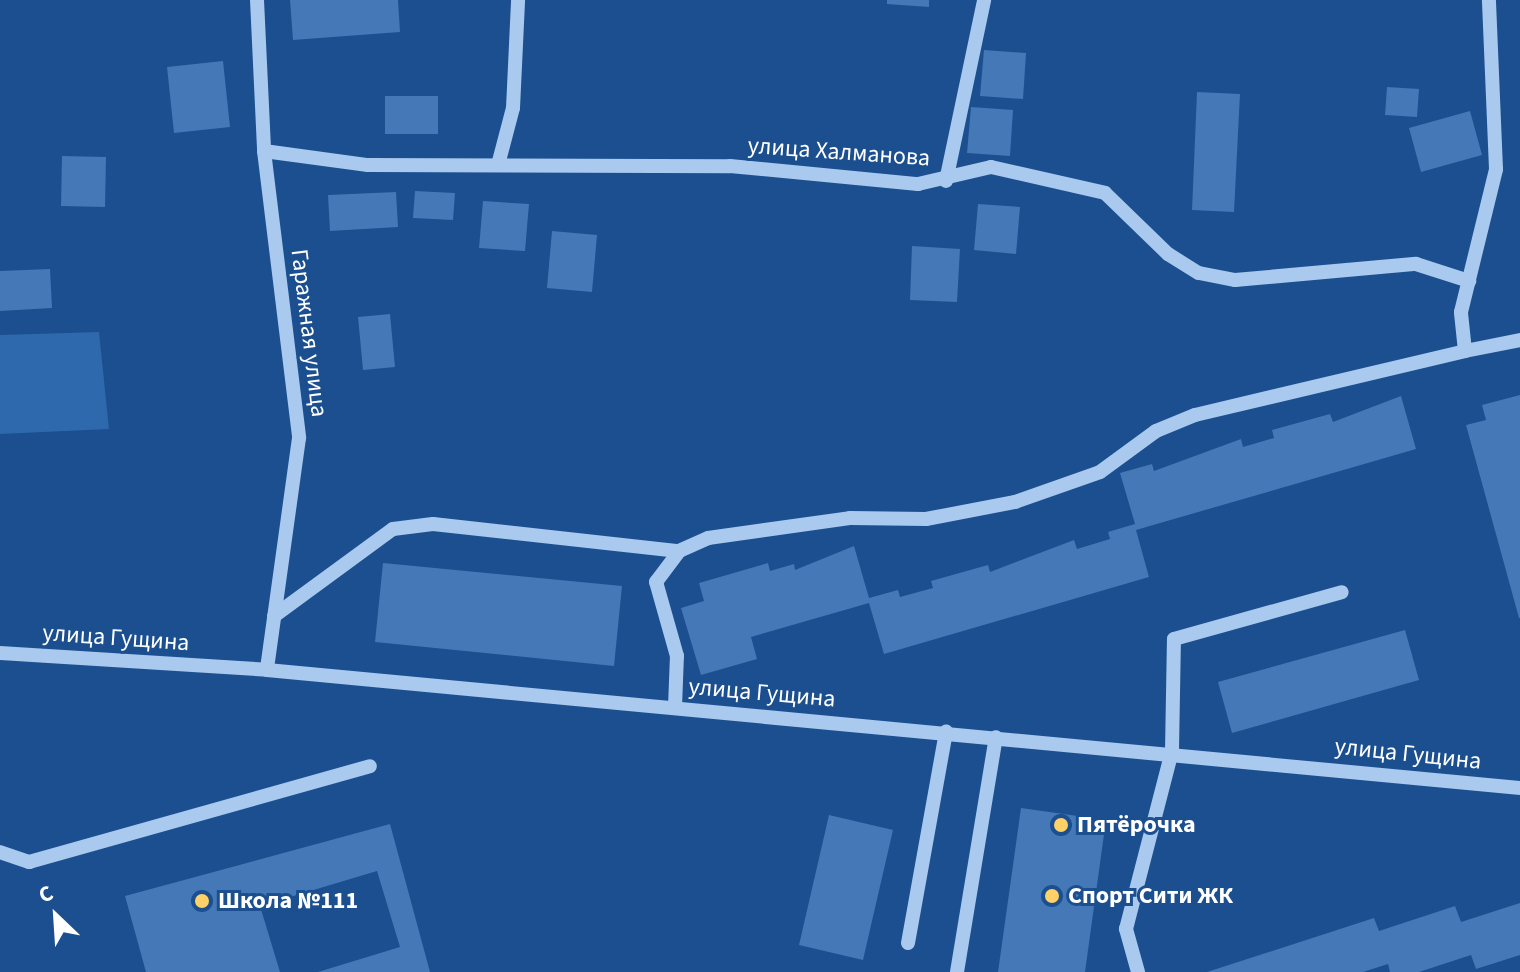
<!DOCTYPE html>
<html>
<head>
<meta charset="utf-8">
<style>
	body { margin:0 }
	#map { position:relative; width:1520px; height:972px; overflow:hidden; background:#1b4f8f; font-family:"Source Sans 3",sans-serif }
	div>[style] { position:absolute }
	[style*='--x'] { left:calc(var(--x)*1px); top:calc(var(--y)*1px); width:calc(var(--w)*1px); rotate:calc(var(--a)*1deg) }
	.green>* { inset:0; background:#2e69ad }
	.building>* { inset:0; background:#4478b7 }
	.minor>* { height:14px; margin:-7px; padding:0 7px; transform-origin:7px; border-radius:7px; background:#a9c9ee }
	.dots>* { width:22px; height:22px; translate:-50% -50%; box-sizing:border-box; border:4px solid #1b4f8f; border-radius:50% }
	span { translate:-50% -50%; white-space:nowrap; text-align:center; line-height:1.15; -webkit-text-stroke:6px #1b4f8f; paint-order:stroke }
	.street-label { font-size:24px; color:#fff }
	.poi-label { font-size:24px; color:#fff; font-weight:700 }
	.left { translate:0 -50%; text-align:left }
	.north { position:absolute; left:16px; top:876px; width:80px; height:80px; -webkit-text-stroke:6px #1b4f8f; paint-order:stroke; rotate:335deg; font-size:22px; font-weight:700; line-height:32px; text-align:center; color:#fff }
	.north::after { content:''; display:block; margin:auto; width:28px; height:36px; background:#fff; clip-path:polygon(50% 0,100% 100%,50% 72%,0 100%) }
</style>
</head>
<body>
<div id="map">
	<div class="green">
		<i style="clip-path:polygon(99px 332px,109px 429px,0 434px,0 335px)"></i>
	</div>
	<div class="building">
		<i style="clip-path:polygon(290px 0,398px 0,400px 32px,293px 40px)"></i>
		<i style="clip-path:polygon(887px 0,929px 0,929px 7px,887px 4px)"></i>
		<i style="clip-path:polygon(984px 50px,1026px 53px,1023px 99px,980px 96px)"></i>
		<i style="clip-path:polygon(223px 61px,230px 127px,174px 133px,167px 67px)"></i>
		<i style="clip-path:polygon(1387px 87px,1419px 89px,1417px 117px,1385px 115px)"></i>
		<i style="clip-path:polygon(1197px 92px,1240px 94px,1234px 212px,1192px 210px)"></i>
		<i style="clip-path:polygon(385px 96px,438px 96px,438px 134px,385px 134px)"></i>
		<i style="clip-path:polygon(971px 107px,1013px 110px,1010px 156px,967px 153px)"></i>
		<i style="clip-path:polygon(1470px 111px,1482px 155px,1421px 172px,1409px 128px)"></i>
		<i style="clip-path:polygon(62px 156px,106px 157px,105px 207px,61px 206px)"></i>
		<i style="clip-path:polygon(415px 191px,455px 193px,453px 220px,413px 218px)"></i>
		<i style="clip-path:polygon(396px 192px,398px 227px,330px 231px,328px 195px)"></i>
		<i style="clip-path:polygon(483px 201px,529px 204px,525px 251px,479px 248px)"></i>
		<i style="clip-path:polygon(978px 204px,1020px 207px,1016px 254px,974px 250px)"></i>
		<i style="clip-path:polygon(552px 231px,597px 235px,592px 292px,547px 288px)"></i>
		<i style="clip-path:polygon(912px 246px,960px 249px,957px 302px,910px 300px)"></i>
		<i style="clip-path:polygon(50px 269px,52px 308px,0 311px,0 271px)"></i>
		<i style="clip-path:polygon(390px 314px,395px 367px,363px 370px,358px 317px)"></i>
		<i style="clip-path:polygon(1520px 395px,1520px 618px,1519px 618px,1466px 425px,1486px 420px,1482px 405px)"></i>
		<i style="clip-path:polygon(1401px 396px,1416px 449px,1136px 530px,1149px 577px,884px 654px,869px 603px,751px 637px,757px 659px,701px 675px,681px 608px,704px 601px,699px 583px,768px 563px,770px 571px,794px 564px,795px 570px,854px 546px,869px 598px,898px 590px,900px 597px,933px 588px,931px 581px,988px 565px,990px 572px,1074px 540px,1077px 549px,1110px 539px,1108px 532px,1135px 524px,1120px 473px,1152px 464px,1154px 471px,1241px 439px,1243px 447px,1274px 438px,1272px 430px,1330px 414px,1333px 422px)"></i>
		<i style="clip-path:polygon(383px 563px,622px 586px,614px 666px,375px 642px)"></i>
		<i style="clip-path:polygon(1405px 630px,1419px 680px,1232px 733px,1218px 682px)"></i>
		<i style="clip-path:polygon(1021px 808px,1106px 820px,1085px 972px,998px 972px)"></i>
		<i style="clip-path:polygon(829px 815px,893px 830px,863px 960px,799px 945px)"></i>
		<i style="clip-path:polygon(390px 824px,430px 972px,318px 972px,400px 947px,377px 871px,260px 906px,280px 972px,146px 972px,125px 896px)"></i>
		<i style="clip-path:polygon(1520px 903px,1520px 955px,1476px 969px,1471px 955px,1419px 972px,1390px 972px,1388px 964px,1363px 972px,1207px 972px,1374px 918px,1379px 931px,1455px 906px,1461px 922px)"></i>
	</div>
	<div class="minor">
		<i style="--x:257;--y:0;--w:151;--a:87.3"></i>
		<i style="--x:264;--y:151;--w:289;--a:83"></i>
		<i style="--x:299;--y:438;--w:234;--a:97.9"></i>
		<i style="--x:264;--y:151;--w:105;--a:7.7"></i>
		<i style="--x:368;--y:165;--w:362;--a:0.2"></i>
		<i style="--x:730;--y:166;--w:189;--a:5.5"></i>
		<i style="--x:918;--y:184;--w:75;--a:-13.1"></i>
		<i style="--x:991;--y:167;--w:117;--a:12.8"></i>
		<i style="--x:1105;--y:193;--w:88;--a:44.1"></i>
		<i style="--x:1168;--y:254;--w:36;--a:32"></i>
		<i style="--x:1199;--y:273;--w:37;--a:11"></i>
		<i style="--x:1235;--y:280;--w:182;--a:-5.1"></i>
		<i style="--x:1416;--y:264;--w:56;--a:17.8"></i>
		<i style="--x:498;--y:165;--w:59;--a:-75.3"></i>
		<i style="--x:513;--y:108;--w:108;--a:-87.3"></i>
		<i style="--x:946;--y:181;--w:185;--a:-78.1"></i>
		<i style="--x:1465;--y:351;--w:56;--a:-11.3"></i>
		<i style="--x:274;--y:616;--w:147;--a:-36.2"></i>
		<i style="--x:393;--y:529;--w:40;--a:-7.1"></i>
		<i style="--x:433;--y:524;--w:247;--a:6.3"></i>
		<i style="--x:0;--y:653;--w:268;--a:3.6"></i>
		<i style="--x:267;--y:670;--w:1259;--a:5.38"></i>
		<i style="--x:675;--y:707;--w:51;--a:-87.8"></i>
		<i style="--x:677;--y:656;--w:77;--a:-105.8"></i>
		<i style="--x:656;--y:582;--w:39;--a:-53"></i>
		<i style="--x:679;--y:551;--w:32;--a:-24"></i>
		<i style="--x:708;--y:538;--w:143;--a:-8"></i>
		<i style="--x:850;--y:518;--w:76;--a:0.8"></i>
		<i style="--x:926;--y:519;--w:91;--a:-10.8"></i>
		<i style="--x:1015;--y:502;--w:90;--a:-19.4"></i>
		<i style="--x:1100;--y:472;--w:69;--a:-36.2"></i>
		<i style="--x:1156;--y:431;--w:42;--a:-22.3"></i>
		<i style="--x:1195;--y:415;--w:277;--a:-13.3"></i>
		<i style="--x:1465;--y:351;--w:39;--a:-96"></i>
		<i style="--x:1461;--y:312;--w:147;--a:-76.2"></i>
		<i style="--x:1496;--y:169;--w:169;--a:-92.4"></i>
		<i style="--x:0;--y:852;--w:31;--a:19"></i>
		<i style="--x:29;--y:862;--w:354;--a:-15.7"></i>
		<i style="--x:908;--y:943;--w:215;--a:-79.8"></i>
		<i style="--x:957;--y:972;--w:238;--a:-80.6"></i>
		<i style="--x:1138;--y:972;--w:45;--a:-105.6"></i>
		<i style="--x:1126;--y:929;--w:184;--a:-75.5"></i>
		<i style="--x:1172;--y:751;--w:112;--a:-89"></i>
		<i style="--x:1174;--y:639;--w:174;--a:-15.6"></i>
	</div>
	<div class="dots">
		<i style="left:1061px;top:825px;background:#ffd166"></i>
		<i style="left:1052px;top:896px;background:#ffd166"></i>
		<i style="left:202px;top:901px;background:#ffd166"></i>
	</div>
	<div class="street-label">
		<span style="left:839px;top:152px;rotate:4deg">улица Халманова</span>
		<span style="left:309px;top:333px;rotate:83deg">Гаражная улица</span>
		<span style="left:116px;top:638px;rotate:4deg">улица Гущина</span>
		<span style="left:762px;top:693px;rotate:5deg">улица Гущина</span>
		<span style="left:1408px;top:754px;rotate:6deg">улица Гущина</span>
	</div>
	<div class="poi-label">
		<span class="left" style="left:1077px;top:825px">Пятёрочка</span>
		<span class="left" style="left:1068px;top:896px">Спорт Сити ЖК</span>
		<span class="left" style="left:218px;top:901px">Школа №111</span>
	</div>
	<div class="north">С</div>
</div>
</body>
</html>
